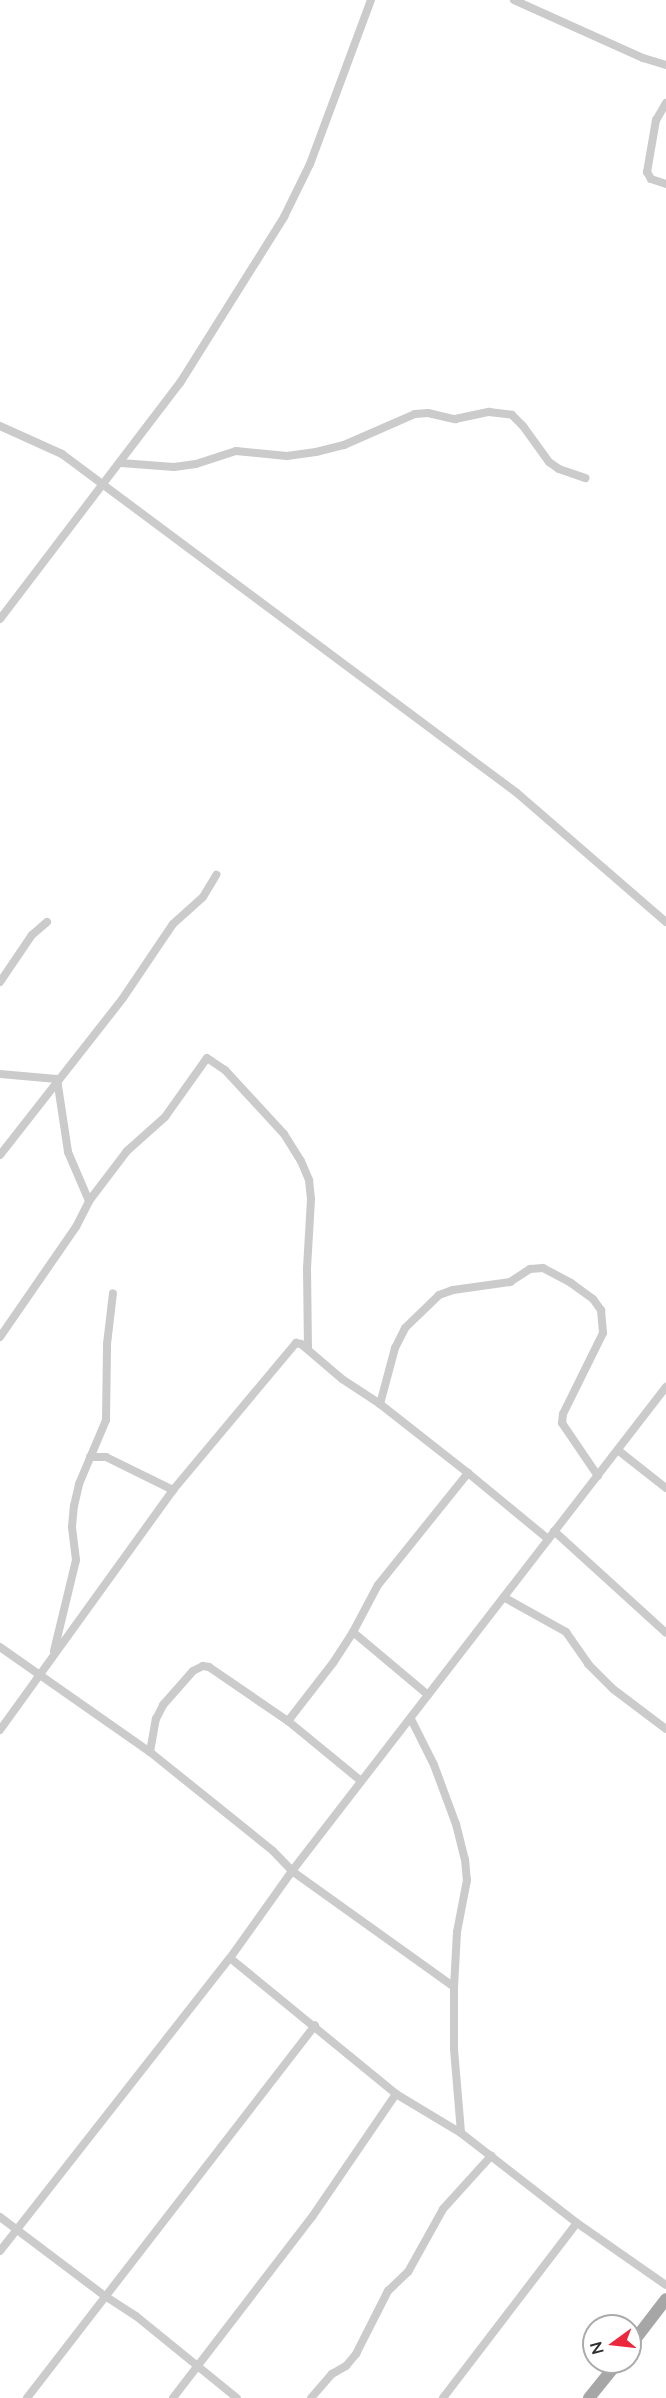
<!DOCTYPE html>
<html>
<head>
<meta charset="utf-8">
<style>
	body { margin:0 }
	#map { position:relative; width:666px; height:2398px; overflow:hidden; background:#fff; font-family:Lato,sans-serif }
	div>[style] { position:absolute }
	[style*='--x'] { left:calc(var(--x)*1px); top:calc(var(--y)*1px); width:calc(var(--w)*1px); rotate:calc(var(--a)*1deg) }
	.street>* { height:8px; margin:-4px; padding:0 4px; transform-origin:4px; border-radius:4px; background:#cbcbcb }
	.primary>* { height:12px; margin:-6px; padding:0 6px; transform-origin:6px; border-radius:6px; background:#a6a6a6 }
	span { translate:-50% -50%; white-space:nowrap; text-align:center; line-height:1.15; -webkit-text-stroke:6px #fff; paint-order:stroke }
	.north { position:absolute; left:582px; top:2314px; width:60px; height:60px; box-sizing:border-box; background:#fff; border:2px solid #ababab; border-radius:50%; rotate:255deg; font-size:16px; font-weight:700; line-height:24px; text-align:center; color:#2e2e2e }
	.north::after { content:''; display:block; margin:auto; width:21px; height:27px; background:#ec283d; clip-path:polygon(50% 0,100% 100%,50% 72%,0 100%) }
</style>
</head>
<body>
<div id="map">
	<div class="street">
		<i style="--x:514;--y:0;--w:141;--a:24.2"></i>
		<i style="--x:643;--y:58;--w:24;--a:17"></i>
		<i style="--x:666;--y:103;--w:20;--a:120"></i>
		<i style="--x:656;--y:120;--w:53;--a:99.8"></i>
		<i style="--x:647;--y:172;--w:8;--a:60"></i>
		<i style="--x:651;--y:179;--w:16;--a:18"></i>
		<i style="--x:0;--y:426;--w:68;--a:24.3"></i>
		<i style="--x:62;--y:454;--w:567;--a:36.69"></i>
		<i style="--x:517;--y:793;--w:197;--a:40.9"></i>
		<i style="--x:121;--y:463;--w:53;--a:4.3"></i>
		<i style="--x:174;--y:467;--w:22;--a:-8"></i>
		<i style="--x:196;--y:464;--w:42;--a:-18"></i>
		<i style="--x:236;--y:451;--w:51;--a:5.6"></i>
		<i style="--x:287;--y:456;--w:29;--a:-8"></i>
		<i style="--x:316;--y:452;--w:29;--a:-14"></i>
		<i style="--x:344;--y:445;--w:77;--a:-23.6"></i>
		<i style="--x:415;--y:414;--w:13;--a:-4"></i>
		<i style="--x:428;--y:413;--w:28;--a:13"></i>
		<i style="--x:455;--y:419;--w:35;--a:-12"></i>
		<i style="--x:489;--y:412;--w:23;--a:7"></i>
		<i style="--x:512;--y:415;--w:16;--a:45"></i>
		<i style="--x:523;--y:426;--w:44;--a:54.2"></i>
		<i style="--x:549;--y:462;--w:12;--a:35"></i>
		<i style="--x:559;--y:469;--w:28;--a:19"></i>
		<i style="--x:0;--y:619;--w:297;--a:-52.7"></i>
		<i style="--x:180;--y:383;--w:196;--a:-57.9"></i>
		<i style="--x:284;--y:217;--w:59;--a:-63.9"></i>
		<i style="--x:310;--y:164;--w:175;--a:-69.6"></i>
		<i style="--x:0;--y:982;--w:57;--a:-55.8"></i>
		<i style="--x:32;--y:935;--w:20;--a:-41"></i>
		<i style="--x:0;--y:1074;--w:57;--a:5"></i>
		<i style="--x:57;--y:1079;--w:74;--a:81.4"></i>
		<i style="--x:68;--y:1152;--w:53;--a:66.8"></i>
		<i style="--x:0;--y:1155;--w:199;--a:-51.9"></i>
		<i style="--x:123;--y:998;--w:89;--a:-56"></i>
		<i style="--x:173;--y:924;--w:40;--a:-42"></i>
		<i style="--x:203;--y:897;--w:26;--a:-59"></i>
		<i style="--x:0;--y:1337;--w:134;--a:-55.4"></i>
		<i style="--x:76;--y:1227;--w:29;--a:-63"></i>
		<i style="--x:89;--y:1201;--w:63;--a:-52.8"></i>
		<i style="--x:127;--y:1151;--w:51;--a:-41.8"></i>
		<i style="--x:165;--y:1117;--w:72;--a:-54.6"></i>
		<i style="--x:207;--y:1058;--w:22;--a:34"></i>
		<i style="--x:225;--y:1070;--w:87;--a:47.3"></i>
		<i style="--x:284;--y:1134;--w:32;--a:58"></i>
		<i style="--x:301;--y:1161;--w:21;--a:67"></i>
		<i style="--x:309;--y:1180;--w:19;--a:84"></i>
		<i style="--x:311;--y:1199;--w:69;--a:93.3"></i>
		<i style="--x:307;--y:1268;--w:81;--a:89.3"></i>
		<i style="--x:380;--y:1404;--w:58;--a:-75"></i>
		<i style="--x:395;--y:1348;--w:22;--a:-63"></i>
		<i style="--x:405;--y:1328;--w:47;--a:-44.1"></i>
		<i style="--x:439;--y:1295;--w:15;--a:-20"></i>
		<i style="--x:453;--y:1290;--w:58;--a:-8"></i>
		<i style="--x:510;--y:1282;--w:24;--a:-33"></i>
		<i style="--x:530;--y:1269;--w:13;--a:-4"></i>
		<i style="--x:543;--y:1268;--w:32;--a:28"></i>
		<i style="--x:571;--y:1283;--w:27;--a:36"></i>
		<i style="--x:593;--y:1299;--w:14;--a:54"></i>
		<i style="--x:601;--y:1310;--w:23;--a:85"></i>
		<i style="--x:603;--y:1333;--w:90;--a:116.3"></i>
		<i style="--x:563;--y:1414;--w:9;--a:96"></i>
		<i style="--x:562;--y:1423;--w:64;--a:55.8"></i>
		<i style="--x:619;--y:1451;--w:60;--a:38.2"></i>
		<i style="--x:90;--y:1457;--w:16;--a:0"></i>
		<i style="--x:106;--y:1457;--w:75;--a:26.2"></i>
		<i style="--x:554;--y:1531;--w:151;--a:42.3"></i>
		<i style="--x:505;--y:1598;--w:70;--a:29.1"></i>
		<i style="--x:566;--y:1632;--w:39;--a:55"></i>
		<i style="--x:588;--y:1664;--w:35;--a:45"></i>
		<i style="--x:613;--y:1689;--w:66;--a:37"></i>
		<i style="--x:353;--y:1632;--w:98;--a:40"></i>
		<i style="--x:0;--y:1647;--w:183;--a:35"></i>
		<i style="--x:150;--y:1752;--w:158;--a:38.8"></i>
		<i style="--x:273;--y:1851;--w:28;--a:46"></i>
		<i style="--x:292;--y:1871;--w:199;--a:35.6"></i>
		<i style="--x:54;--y:1651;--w:94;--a:-76.4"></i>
		<i style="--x:76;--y:1560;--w:33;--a:-97"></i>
		<i style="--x:72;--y:1527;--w:21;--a:-85"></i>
		<i style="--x:74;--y:1506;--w:23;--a:-77"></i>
		<i style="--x:79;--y:1484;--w:69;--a:-67.1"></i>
		<i style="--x:106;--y:1420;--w:76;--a:-89.2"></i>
		<i style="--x:107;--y:1344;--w:51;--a:-83.3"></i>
		<i style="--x:411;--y:1719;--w:51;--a:63.4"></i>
		<i style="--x:434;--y:1765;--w:63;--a:69.6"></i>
		<i style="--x:456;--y:1824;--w:36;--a:76"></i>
		<i style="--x:465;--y:1859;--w:21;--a:85"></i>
		<i style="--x:467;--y:1880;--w:53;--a:100.9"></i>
		<i style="--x:457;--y:1932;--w:55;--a:93.1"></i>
		<i style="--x:454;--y:1987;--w:62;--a:90"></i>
		<i style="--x:454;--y:2049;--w:84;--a:85.2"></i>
		<i style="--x:288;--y:1721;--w:73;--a:-52.2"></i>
		<i style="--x:333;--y:1663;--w:37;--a:-57"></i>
		<i style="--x:353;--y:1632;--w:53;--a:-62"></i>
		<i style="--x:378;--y:1585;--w:144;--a:-51.2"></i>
		<i style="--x:0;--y:1730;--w:296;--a:-54.2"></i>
		<i style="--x:173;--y:1490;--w:192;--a:-50.1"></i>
		<i style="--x:296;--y:1343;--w:5;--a:11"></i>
		<i style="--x:301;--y:1344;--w:54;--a:40.5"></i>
		<i style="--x:342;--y:1379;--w:45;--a:33.3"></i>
		<i style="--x:380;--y:1404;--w:112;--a:38.1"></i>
		<i style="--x:468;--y:1473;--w:104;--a:39.5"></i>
		<i style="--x:150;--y:1752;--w:34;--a:-80"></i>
		<i style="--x:156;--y:1719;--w:16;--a:-63"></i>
		<i style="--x:163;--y:1705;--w:45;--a:-48.6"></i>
		<i style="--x:193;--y:1671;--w:11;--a:-27"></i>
		<i style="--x:203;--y:1666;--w:6;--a:9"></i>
		<i style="--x:209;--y:1667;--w:96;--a:34.4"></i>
		<i style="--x:288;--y:1721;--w:94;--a:39.4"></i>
		<i style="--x:230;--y:1958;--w:215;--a:39.3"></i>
		<i style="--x:396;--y:2094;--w:76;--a:31"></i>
		<i style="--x:461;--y:2133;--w:147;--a:37.8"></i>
		<i style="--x:577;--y:2223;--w:108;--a:34.9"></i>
		<i style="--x:0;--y:2217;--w:131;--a:37"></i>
		<i style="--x:105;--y:2296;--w:37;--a:33"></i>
		<i style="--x:136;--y:2316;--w:130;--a:39.1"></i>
		<i style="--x:0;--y:2251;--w:372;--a:-51.9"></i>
		<i style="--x:230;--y:1958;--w:107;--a:-54.5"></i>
		<i style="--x:292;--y:1871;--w:612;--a:-52.31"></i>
		<i style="--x:27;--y:2398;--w:471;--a:-52.3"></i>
		<i style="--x:173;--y:2398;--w:228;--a:-52.5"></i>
		<i style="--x:312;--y:2217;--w:149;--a:-55.7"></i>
		<i style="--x:311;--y:2398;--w:32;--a:-49"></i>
		<i style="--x:332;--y:2374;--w:16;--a:-30"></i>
		<i style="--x:346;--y:2366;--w:16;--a:-50"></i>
		<i style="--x:356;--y:2354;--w:71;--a:-63.1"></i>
		<i style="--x:388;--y:2291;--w:28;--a:-44"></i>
		<i style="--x:408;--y:2272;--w:72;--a:-60.9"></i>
		<i style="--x:443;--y:2209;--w:72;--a:-47.8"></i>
		<i style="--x:443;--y:2398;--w:220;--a:-52.6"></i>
	</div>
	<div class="primary">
		<i style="--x:630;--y:2346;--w:59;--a:-52.5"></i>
		<i style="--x:589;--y:2398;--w:46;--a:-51.1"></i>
	</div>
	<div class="north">N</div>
</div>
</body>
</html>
